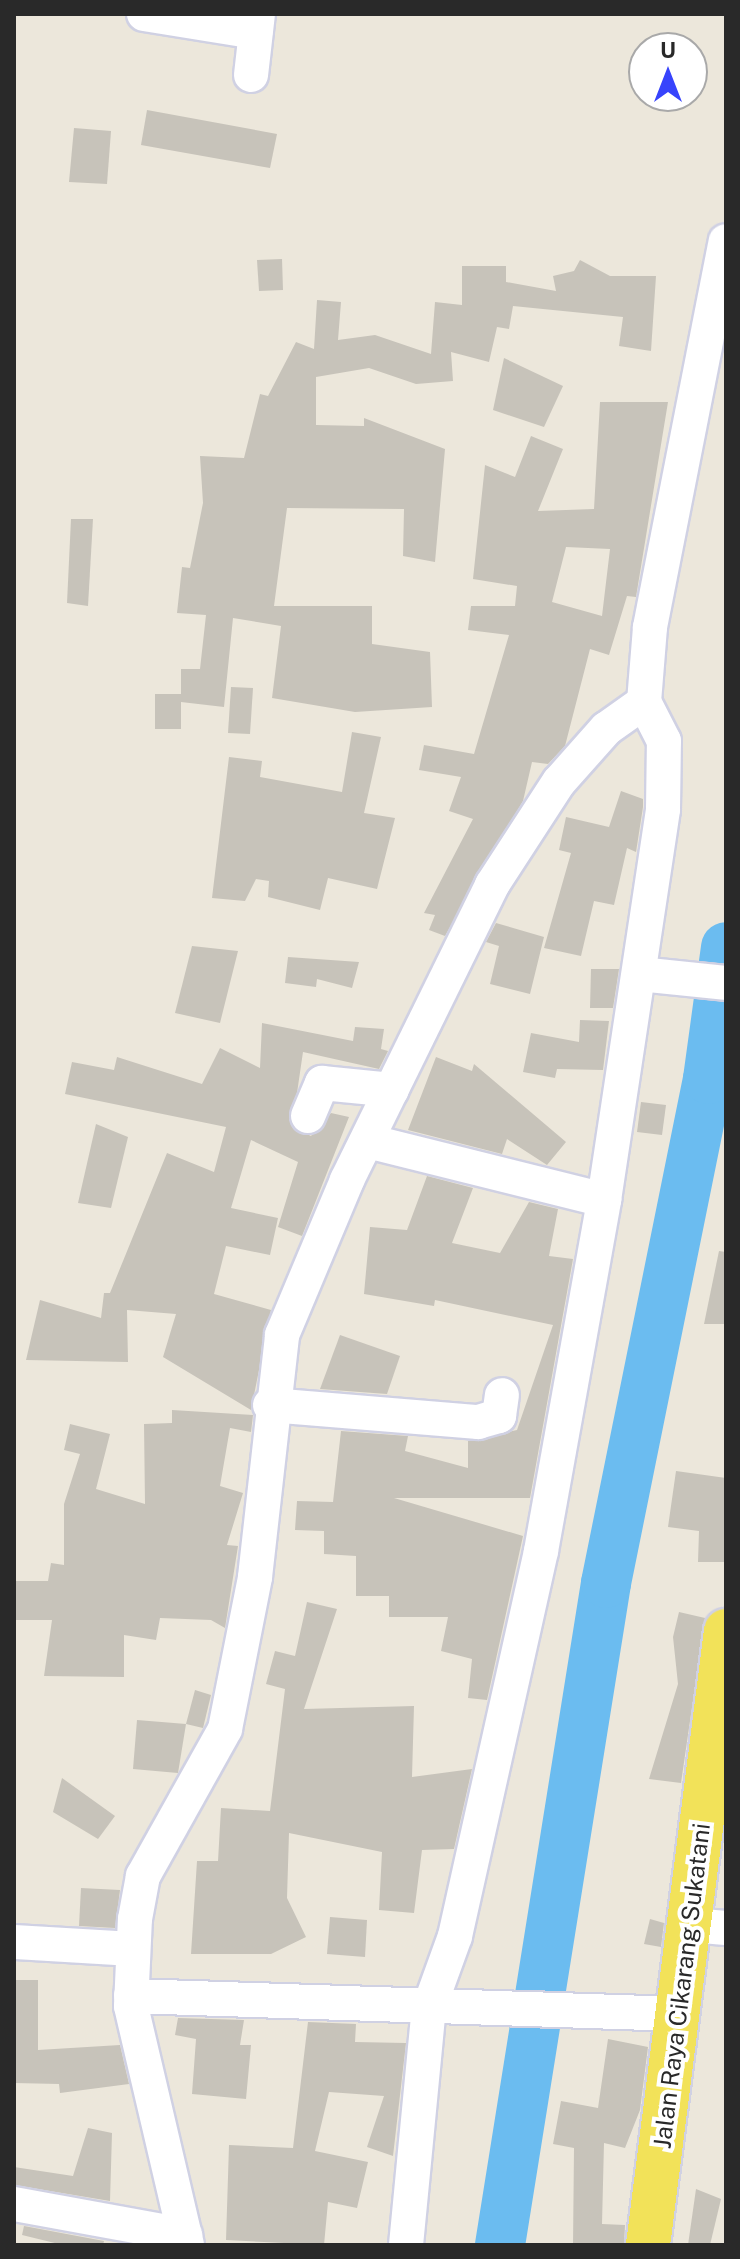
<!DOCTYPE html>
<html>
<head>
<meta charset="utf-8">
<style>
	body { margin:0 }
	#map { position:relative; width:740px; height:2259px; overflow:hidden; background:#ece7db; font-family:"Public Sans",sans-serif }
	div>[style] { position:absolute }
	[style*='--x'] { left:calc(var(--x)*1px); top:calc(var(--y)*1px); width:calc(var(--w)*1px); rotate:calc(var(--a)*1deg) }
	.river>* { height:50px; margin:-25px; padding:0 25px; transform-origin:25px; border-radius:25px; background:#6bbcf0 }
	.building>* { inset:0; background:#c7c3ba }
	.roads { filter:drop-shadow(2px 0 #d0d1e3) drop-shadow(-2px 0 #d0d1e3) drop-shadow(0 2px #d0d1e3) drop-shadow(0 -2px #d0d1e3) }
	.minor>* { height:34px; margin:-17px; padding:0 17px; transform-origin:17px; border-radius:17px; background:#fff }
	.major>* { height:44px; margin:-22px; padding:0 22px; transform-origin:22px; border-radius:22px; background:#f2e259 }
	span { translate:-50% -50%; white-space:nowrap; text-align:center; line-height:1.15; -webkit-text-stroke:8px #fff; paint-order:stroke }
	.street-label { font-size:24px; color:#292929 }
	.frame { position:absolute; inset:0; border:16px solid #292929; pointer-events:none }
	.north { position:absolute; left:628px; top:32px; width:80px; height:80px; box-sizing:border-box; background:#fff; border:2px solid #a9a9a9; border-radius:50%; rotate:0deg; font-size:22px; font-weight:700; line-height:32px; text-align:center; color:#292929 }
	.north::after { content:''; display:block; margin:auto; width:28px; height:36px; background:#3743fc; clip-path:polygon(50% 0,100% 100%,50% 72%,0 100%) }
</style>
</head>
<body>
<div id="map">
	<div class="river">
		<i style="--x:500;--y:2245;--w:670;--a:-80.9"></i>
		<i style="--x:606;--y:1583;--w:514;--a:-78.56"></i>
		<i style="--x:708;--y:1079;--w:133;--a:-82.2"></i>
	</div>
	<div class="building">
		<i style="clip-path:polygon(147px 110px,277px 134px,270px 168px,141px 145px)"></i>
		<i style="clip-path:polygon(74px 128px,111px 131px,107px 184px,69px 182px)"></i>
		<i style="clip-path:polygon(282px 259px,283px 290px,259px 291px,257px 260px)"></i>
		<i style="clip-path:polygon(580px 260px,610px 276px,656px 276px,651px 351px,619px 346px,623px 317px,513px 306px,509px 329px,497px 327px,489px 362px,451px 352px,453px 381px,416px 384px,369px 368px,316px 377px,316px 425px,364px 426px,364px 418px,445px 449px,435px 562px,403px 556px,404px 509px,287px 508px,274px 606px,372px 606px,372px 644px,430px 652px,432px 707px,355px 712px,272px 698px,281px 626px,233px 618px,224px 707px,181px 702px,181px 729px,155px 729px,155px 694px,181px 694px,181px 669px,200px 669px,206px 615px,177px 613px,182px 567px,190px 568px,203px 503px,200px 456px,244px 458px,260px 394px,268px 396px,296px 342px,314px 349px,317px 300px,341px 302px,338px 340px,375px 335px,431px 354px,435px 302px,462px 305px,462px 266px,506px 266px,506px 282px,556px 291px,553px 276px,574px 271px)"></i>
		<i style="clip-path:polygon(504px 358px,563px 386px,544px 427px,493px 410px)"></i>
		<i style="clip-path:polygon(evenodd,600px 402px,668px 402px,636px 597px,627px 596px,609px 655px,590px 649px,565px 746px,548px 764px,532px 762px,523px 801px,445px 936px,429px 930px,435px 915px,424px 913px,473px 819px,449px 811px,461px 777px,419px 770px,424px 745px,474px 754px,509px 635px,468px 630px,471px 606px,515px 606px,517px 586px,473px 579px,485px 465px,515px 477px,531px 436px,563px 449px,538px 511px,594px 509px,600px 402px,566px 547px,610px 549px,602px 616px,552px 602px,566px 547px)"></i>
		<i style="clip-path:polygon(71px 519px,93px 519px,88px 606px,67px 603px)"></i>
		<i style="clip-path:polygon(231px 687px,253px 688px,250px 734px,228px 733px)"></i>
		<i style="clip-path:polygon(352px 732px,381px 737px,364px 813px,395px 818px,377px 889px,328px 878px,320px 910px,268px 897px,269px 881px,256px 879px,245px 901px,212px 898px,229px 757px,262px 761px,260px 777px,342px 792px)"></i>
		<i style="clip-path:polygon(621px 791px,643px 799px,643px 807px,636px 852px,627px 848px,614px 905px,594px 901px,581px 956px,544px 948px,571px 853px,559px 850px,566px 817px,609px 827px)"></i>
		<i style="clip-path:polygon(496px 923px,544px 937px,530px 994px,490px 984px,499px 946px,486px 942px)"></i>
		<i style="clip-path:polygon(192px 946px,238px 951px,220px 1023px,175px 1013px)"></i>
		<i style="clip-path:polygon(288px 957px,359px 962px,352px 988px,317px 979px,316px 987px,285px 983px)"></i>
		<i style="clip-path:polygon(591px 969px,619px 969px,613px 1008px,590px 1008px)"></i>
		<i style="clip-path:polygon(580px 1020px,609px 1021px,603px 1070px,557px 1069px,555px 1078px,523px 1072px,531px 1033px,579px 1042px)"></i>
		<i style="clip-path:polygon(262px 1023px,353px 1041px,355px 1027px,384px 1029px,381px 1049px,388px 1051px,379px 1069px,303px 1052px,292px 1127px,311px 1136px,331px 1113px,349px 1117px,302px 1236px,278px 1227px,298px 1162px,251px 1140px,231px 1208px,278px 1218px,270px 1255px,226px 1246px,214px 1294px,271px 1310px,251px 1410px,163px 1357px,176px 1314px,127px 1310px,128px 1362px,26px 1360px,40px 1300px,101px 1318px,104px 1293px,110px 1293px,167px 1153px,214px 1172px,226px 1127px,65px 1094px,72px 1062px,114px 1070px,117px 1057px,202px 1084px,220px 1048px,260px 1068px)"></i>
		<i style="clip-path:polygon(436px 1057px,472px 1071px,474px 1064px,566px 1142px,547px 1165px,507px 1139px,502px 1154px,408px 1130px)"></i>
		<i style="clip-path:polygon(641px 1102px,666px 1105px,662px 1135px,637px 1132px)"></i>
		<i style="clip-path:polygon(96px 1124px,128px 1137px,111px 1208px,78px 1203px)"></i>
		<i style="clip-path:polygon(427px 1176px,473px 1188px,452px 1243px,500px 1253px,529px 1202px,558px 1209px,549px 1256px,573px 1259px,530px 1498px,394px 1498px,523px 1536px,487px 1700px,468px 1698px,472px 1659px,441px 1651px,448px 1617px,389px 1617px,389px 1596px,356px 1596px,356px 1556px,324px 1554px,324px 1531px,295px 1530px,297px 1501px,333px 1502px,341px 1431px,408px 1436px,405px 1451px,468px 1468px,468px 1441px,517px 1430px,553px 1325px,435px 1300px,434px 1306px,364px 1294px,370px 1227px,407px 1230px)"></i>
		<i style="clip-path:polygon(719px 1251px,726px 1252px,726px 1324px,704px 1324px)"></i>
		<i style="clip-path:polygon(340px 1335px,400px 1356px,387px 1394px,320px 1389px)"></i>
		<i style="clip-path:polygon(172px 1410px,253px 1415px,251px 1432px,230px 1428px,220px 1486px,243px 1493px,227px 1545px,238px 1546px,225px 1628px,211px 1620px,160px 1618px,156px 1640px,124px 1635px,124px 1677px,44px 1676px,52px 1620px,14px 1620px,14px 1581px,48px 1581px,51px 1563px,64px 1565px,64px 1504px,80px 1454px,64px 1450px,70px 1424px,110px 1434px,96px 1489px,145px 1504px,144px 1424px,172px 1423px)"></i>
		<i style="clip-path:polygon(676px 1471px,726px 1478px,726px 1562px,698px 1562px,699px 1531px,668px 1527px)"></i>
		<i style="clip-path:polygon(307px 1602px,337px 1609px,304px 1709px,414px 1706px,412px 1777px,472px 1769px,454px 1849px,422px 1850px,414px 1913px,379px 1910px,382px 1852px,289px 1833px,287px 1898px,306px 1937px,271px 1954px,191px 1954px,197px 1861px,218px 1861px,221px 1808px,270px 1811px,285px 1689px,266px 1684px,275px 1651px,295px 1656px)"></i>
		<i style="clip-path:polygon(679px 1612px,705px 1618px,681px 1783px,649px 1779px,678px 1684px,673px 1637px)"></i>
		<i style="clip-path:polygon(195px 1690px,211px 1695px,203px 1728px,186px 1724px)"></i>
		<i style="clip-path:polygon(137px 1720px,186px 1724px,178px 1773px,133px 1769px)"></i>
		<i style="clip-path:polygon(62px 1778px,115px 1816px,98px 1839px,53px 1812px)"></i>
		<i style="clip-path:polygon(81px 1888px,120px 1890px,115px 1928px,79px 1926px)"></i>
		<i style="clip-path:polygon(330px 1917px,367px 1920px,365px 1957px,327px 1954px)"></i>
		<i style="clip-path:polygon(650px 1919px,664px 1923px,661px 1947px,644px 1944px)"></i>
		<i style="clip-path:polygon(14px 1980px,38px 1980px,38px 2050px,120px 2045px,129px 2084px,60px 2093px,59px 2084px,14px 2083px)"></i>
		<i style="clip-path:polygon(178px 2018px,244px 2020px,240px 2045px,251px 2045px,246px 2099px,192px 2094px,196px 2039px,175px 2035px)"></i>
		<i style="clip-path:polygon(308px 2022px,356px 2024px,355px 2042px,406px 2043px,393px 2156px,367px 2147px,384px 2096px,329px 2092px,315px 2151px,368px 2162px,357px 2208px,328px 2202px,324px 2245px,226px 2240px,229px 2145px,293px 2148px)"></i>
		<i style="clip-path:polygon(608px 2039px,648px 2047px,640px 2110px,625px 2148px,604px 2143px,602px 2224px,625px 2225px,624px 2245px,573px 2245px,574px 2148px,553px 2144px,561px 2101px,598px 2108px)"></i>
		<i style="clip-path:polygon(88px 2128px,112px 2133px,110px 2201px,14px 2185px,14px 2167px,73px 2176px)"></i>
		<i style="clip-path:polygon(696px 2189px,721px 2199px,710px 2245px,688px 2245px)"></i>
		<i style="clip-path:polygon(24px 2226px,104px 2241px,103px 2245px,63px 2245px,22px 2235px)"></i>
	</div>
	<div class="roads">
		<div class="minor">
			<i style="--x:144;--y:14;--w:113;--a:9.1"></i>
			<i style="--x:251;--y:75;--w:61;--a:-83.5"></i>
			<i style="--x:639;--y:974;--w:87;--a:5.9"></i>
			<i style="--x:308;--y:1116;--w:36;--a:-67"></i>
			<i style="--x:322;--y:1083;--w:70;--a:5.7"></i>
			<i style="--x:372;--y:1142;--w:239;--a:14"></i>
			<i style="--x:270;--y:1405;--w:209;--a:4.7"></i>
			<i style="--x:478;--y:1422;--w:22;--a:-16"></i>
			<i style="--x:499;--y:1416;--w:21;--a:-82"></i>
			<i style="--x:691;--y:1925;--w:35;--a:5"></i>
			<i style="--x:14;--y:1942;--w:119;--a:3.4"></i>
			<i style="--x:131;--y:1996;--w:548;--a:1.88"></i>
			<i style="--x:14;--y:2204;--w:174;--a:10.3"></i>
			<i style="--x:187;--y:2245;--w:245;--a:-103.2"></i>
			<i style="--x:131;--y:2006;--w:87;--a:-87.4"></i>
			<i style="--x:135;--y:1919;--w:44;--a:-79.5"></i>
			<i style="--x:143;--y:1876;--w:168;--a:-60.8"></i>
			<i style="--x:225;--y:1729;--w:155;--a:-78.8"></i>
			<i style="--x:255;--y:1577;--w:244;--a:-83.6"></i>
			<i style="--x:282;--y:1335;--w:168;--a:-67.2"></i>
			<i style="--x:347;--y:1180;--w:329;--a:-63.8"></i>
			<i style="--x:492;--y:885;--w:123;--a:-57"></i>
			<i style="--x:559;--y:782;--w:71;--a:-48.4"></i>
			<i style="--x:606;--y:729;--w:47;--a:-35.4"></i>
			<i style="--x:644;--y:702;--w:75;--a:-85.4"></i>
			<i style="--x:650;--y:627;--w:393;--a:-78.9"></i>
			<i style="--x:406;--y:2245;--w:238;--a:-84.5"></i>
			<i style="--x:429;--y:2008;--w:77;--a:-70.1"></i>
			<i style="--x:455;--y:1936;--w:394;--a:-77.4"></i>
			<i style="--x:541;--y:1551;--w:357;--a:-79.8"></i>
			<i style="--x:604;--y:1200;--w:395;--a:-81.4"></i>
			<i style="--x:663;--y:809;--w:68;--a:-89.2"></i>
			<i style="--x:664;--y:741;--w:44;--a:-117.1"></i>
		</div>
		<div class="major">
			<i style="--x:648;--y:2245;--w:619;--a:-82.76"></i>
		</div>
	</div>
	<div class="street-label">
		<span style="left:682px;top:1986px;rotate:-83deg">Jalan Raya Cikarang Sukatani</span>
	</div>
	<div class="frame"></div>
	<div class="north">U</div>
</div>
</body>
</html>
